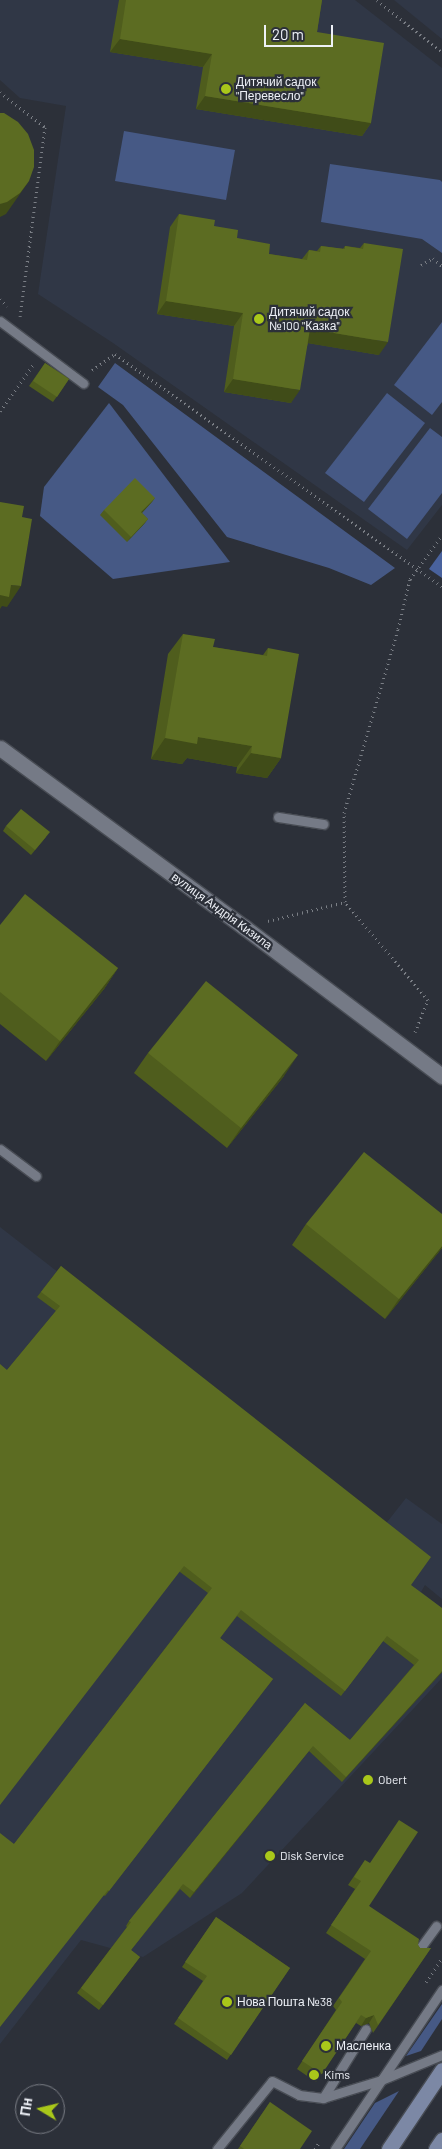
<!DOCTYPE html>
<html>
<head>
<meta charset="utf-8">
<style>
	body { margin:0 }
	#map { position:relative; width:442px; height:2149px; overflow:hidden; background:#2c3039; font-family:Barlow,sans-serif }
	div>[style] { position:absolute }
	[style*='--x'] { left:calc(var(--x)*1px); top:calc(var(--y)*1px); width:calc(var(--w)*1px); rotate:calc(var(--a)*1deg) }
	.built>* { inset:0; background:#303746 }
	.green>* { inset:0; background:#465985 }
	.forest>* { inset:0; background:#49629d }
	.path>* { height:3px; margin-top:-1.5px; transform-origin:0; background:repeating-linear-gradient(90deg,#7b7f86 0 1px,transparent 0 5px) }
	.roads { filter:drop-shadow(1px 0 #484c54) drop-shadow(-1px 0 #484c54) drop-shadow(0 1px #484c54) drop-shadow(0 -1px #484c54) }
	.lane>* { height:9px; margin:-4.5px; padding:0 4.5px; transform-origin:4.5px; border-radius:4.5px; background:#757a86 }
	.street>* { height:15px; margin:-7.5px; padding:0 7.5px; transform-origin:7.5px; border-radius:7.5px; background:#757a86 }
	.secondary>* { height:15px; margin:-7.5px; padding:0 7.5px; transform-origin:7.5px; border-radius:7.5px; background:#7c88a5 }
	.wall>* { inset:0; background:#4f5d1d }
	.shaded-wall>* { inset:0; background:#404c18 }
	.building>* { inset:0; background:#5c6c22 }
	.dots>* { width:14px; height:14px; translate:-50% -50%; box-sizing:border-box; border:2px solid #2c3039; border-radius:50% }
	span { translate:-50% -50%; white-space:nowrap; text-align:center; line-height:1.15; -webkit-text-stroke:4.5px #2c3039; paint-order:stroke }
	.poi-label { font-size:12px; color:#eef1f7 }
	.left { translate:0 -50%; text-align:left }
	.street-label { font-size:12px; color:#eef1f7 }
	.north { position:absolute; left:15px; top:2084px; width:50px; height:50px; box-sizing:border-box; background:#2c3039; border:1px solid #7a7d85; border-radius:50%; rotate:279deg; font-size:14px; font-weight:700; line-height:20px; text-align:center; color:#eef1f7 }
	.north::after { content:''; display:block; margin:auto; width:18px; height:22px; background:#a9c71a; clip-path:polygon(50% 0,100% 100%,50% 72%,0 100%) }
	.scale { position:absolute; left:264px; top:25px; width:69px; height:22px; box-sizing:border-box; border:2px solid #eef1f7; border-top:0; padding-left:6px; font-size:15px; line-height:18px; white-space:nowrap; color:#eef1f7; -webkit-text-stroke:4px #2c3039; paint-order:stroke }
</style>
</head>
<body>
<div id="map">
	<div class="built">
		<i style="clip-path:polygon(0 0,355px 0,442px 68px,442px 505px,407px 550px,113px 343px,38px 294px,66px 106px,20px 98px,0 80px)"></i>
		<i style="clip-path:polygon(394px 0,442px 0,442px 39px)"></i>
		<i style="clip-path:polygon(0 1227px,384px 1526px,406px 1498px,442px 1524px,442px 1599px,425px 1585px,421px 1592px,442px 1608px,442px 1678px,242px 1893px,143px 1957px,81px 1940px,0 2044px)"></i>
	</div>
	<div class="green">
		<i style="clip-path:polygon(124px 131px,235px 150px,226px 200px,115px 181px)"></i>
		<i style="clip-path:polygon(330px 164px,440px 180px,442px 182px,442px 253px,422px 239px,321px 222px)"></i>
		<i style="clip-path:polygon(442px 322px,442px 402px,432px 415px,394px 385px)"></i>
		<i style="clip-path:polygon(115px 363px,395px 568px,371px 585px,329px 568px,227px 537px,123px 405px,98px 387px)"></i>
		<i style="clip-path:polygon(387px 393px,425px 423px,364px 502px,325px 473px)"></i>
		<i style="clip-path:polygon(109px 403px,230px 562px,113px 579px,40px 516px,44px 487px)"></i>
		<i style="clip-path:polygon(430px 428px,442px 437px,442px 493px,407px 539px,368px 509px)"></i>
		<i style="clip-path:polygon(442px 2004px,442px 2019px,421px 2051px,406px 2056px)"></i>
		<i style="clip-path:polygon(399px 2091px,360px 2149px,344px 2149px,375px 2103px)"></i>
	</div>
	<div class="forest">
		<i style="clip-path:polygon(442px 551px,442px 578px,429px 569px)"></i>
	</div>
	<div class="path">
		<i style="--x:377;--y:0;--w:83;--a:38.7"></i>
		<i style="--x:0;--y:92;--w:57;--a:37.9"></i>
		<i style="--x:45;--y:127;--w:191;--a:97.5"></i>
		<i style="--x:421;--y:265;--w:14;--a:-30"></i>
		<i style="--x:433;--y:258;--w:12;--a:42"></i>
		<i style="--x:0;--y:299;--w:10;--a:45"></i>
		<i style="--x:92;--y:370;--w:28;--a:-35"></i>
		<i style="--x:115;--y:354;--w:401;--a:35.4"></i>
		<i style="--x:0;--y:411;--w:57;--a:-54.3"></i>
		<i style="--x:268;--y:921;--w:79;--a:-13.9"></i>
		<i style="--x:415;--y:1032;--w:35;--a:-68"></i>
		<i style="--x:428;--y:1000;--w:128;--a:-130.3"></i>
		<i style="--x:345;--y:902;--w:89;--a:-90.6"></i>
		<i style="--x:344;--y:813;--w:192;--a:-73.6"></i>
		<i style="--x:398;--y:629;--w:51;--a:-76.5"></i>
		<i style="--x:410;--y:579;--w:54;--a:-54"></i>
		<i style="--x:426;--y:1982;--w:29;--a:-56"></i>
		<i style="--x:315;--y:2149;--w:9;--a:-58"></i>
	</div>
	<div class="roads">
		<div class="lane">
			<i style="--x:0;--y:321;--w:104;--a:36.8"></i>
			<i style="--x:278;--y:817;--w:46;--a:8.8"></i>
			<i style="--x:0;--y:1149;--w:45;--a:36.9"></i>
			<i style="--x:418;--y:1951;--w:31;--a:-54"></i>
			<i style="--x:323;--y:2098;--w:81;--a:-58.1"></i>
			<i style="--x:217;--y:2149;--w:87;--a:-51"></i>
			<i style="--x:272;--y:2081;--w:30;--a:27"></i>
			<i style="--x:299;--y:2095;--w:24;--a:7"></i>
			<i style="--x:323;--y:2098;--w:61;--a:-17.2"></i>
			<i style="--x:381;--y:2080;--w:66;--a:-22.3"></i>
			<i style="--x:335;--y:2149;--w:192;--a:-56.1"></i>
		</div>
		<div class="street">
			<i style="--x:0;--y:748;--w:303;--a:36.3"></i>
			<i style="--x:244;--y:927;--w:248;--a:37"></i>
		</div>
		<div class="secondary">
			<i style="--x:389;--y:2149;--w:95;--a:-56.1"></i>
			<i style="--x:436;--y:2149;--w:11;--a:-56"></i>
		</div>
	</div>
	<div class="wall">
		<i style="clip-path:polygon(119px 0,322px 0,317px 32px,371px 123px,362px 136px,196px 109px,203px 67px,110px 52px)"></i>
		<i style="clip-path:polygon(179px 214px,214px 226px,269px 254px,302px 259px,309px 250px,317px 251px,321px 246px,343px 249px,345px 246px,360px 248px,364px 243px,379px 355px,308px 343px,291px 403px,224px 392px,234px 326px,157px 314px,170px 227px)"></i>
		<i style="clip-path:polygon(45px 363px,69px 379px,53px 402px,29px 386px)"></i>
		<i style="clip-path:polygon(155px 498px,151px 503px,142px 513px,148px 519px,144px 524px,127px 542px,100px 515px,104px 510px)"></i>
		<i style="clip-path:polygon(183px 634px,213px 647px,263px 655px,268px 648px,281px 758px,267px 778px,236px 773px,237px 767px,187px 758px,182px 764px,151px 759px,168px 654px)"></i>
		<i style="clip-path:polygon(6px 826px,46px 837px,31px 855px,3px 831px)"></i>
		<i style="clip-path:polygon(0 925px,118px 968px,104px 989px,46px 1061px,0 1024px)"></i>
		<i style="clip-path:polygon(148px 1053px,284px 1076px,227px 1148px,134px 1073px)"></i>
		<i style="clip-path:polygon(442px 1214px,442px 1248px,385px 1319px,292px 1245px,306px 1224px)"></i>
		<i style="clip-path:polygon(61px 1266px,411px 1585px,442px 1672px,342px 1782px,309px 1751px,190px 1898px,180px 1889px,131px 1950px,140px 1957px,99px 2010px,77px 1993px,127px 1927px,126px 1926px,129px 1921px,305px 1703px,350px 1740px,414px 1665px,383px 1641px,341px 1696px,237px 1616px,220px 1638px,273px 1679px,105px 1896px,14px 1844px,208px 1593px,180px 1572px,7px 1370px,56px 1311px,37px 1297px)"></i>
		<i style="clip-path:polygon(365px 1860px,369px 1906px,418px 1945px,420px 1948px,431px 1948px,373px 2033px,369px 2023px,361px 2026px,356px 2023px,316px 2082px,297px 2069px,336px 2010px,333px 2006px,365px 1959px,326px 1933px,355px 1889px,348px 1885px)"></i>
		<i style="clip-path:polygon(216px 1917px,290px 1968px,227px 2060px,174px 2024px,203px 1981px,182px 1967px)"></i>
		<i style="clip-path:polygon(270px 2102px,300px 2149px,238px 2149px)"></i>
	</div>
	<div class="shaded-wall">
		<i style="clip-path:polygon(120px 39px,212px 54px,203px 67px,110px 52px)"></i>
		<i style="clip-path:polygon(205px 96px,371px 123px,362px 136px,196px 109px)"></i>
		<i style="clip-path:polygon(29px 181px,6px 214px,0 217px,0 204px)"></i>
		<i style="clip-path:polygon(166px 301px,243px 313px,234px 326px,157px 314px)"></i>
		<i style="clip-path:polygon(310px 329px,388px 342px,379px 355px,301px 342px)"></i>
		<i style="clip-path:polygon(233px 379px,300px 390px,291px 403px,224px 392px)"></i>
		<i style="clip-path:polygon(155px 498px,151px 503px,138px 517px,141px 512px)"></i>
		<i style="clip-path:polygon(148px 519px,144px 524px,127px 542px,131px 537px)"></i>
		<i style="clip-path:polygon(11px 585px,21px 586px,7px 607px,2px 606px,0 609px,0 595px)"></i>
		<i style="clip-path:polygon(198px 737px,252px 746px,237px 767px,187px 758px,182px 764px,151px 759px,165px 738px)"></i>
		<i style="clip-path:polygon(251px 753px,281px 758px,267px 778px,236px 773px)"></i>
		<i style="clip-path:polygon(118px 968px,104px 989px,46px 1061px,60px 1041px)"></i>
		<i style="clip-path:polygon(298px 1055px,284px 1076px,227px 1148px,241px 1128px)"></i>
		<i style="clip-path:polygon(442px 1246px,442px 1248px,385px 1319px,399px 1299px)"></i>
		<i style="clip-path:polygon(442px 1671px,442px 1672px,342px 1782px,346px 1777px)"></i>
		<i style="clip-path:polygon(313px 1746px,309px 1751px,190px 1898px,194px 1892px)"></i>
		<i style="clip-path:polygon(374px 2015px,369px 2023px,361px 2026px,366px 2018px)"></i>
	</div>
	<div class="building">
		<i style="clip-path:polygon(126px 0,322px 0,317px 32px,384px 43px,371px 123px,205px 96px,212px 54px,120px 39px)"></i>
		<i style="clip-path:polygon(0 113px,4px 113px,18px 122px,28px 134px,34px 150px,34px 167px,29px 181px,20px 193px,7px 202px,0 204px)"></i>
		<i style="clip-path:polygon(179px 214px,215px 220px,214px 226px,238px 230px,237px 238px,270px 244px,269px 254px,307px 260px,309px 250px,320px 252px,321px 246px,345px 249px,345px 246px,363px 249px,364px 243px,403px 249px,388px 342px,310px 329px,300px 390px,233px 379px,243px 313px,166px 301px)"></i>
		<i style="clip-path:polygon(45px 363px,69px 379px,57px 397px,33px 381px)"></i>
		<i style="clip-path:polygon(135px 478px,155px 498px,141px 512px,148px 519px,131px 537px,104px 510px)"></i>
		<i style="clip-path:polygon(0 502px,24px 506px,22px 517px,32px 519px,21px 586px,11px 585px,9px 597px,0 595px)"></i>
		<i style="clip-path:polygon(183px 634px,215px 639px,213px 647px,267px 656px,268px 648px,299px 654px,281px 758px,251px 753px,252px 746px,198px 737px,197px 744px,165px 738px)"></i>
		<i style="clip-path:polygon(21px 809px,50px 832px,35px 850px,6px 826px)"></i>
		<i style="clip-path:polygon(25px 894px,118px 968px,60px 1041px,0 992px,0 925px)"></i>
		<i style="clip-path:polygon(206px 981px,298px 1055px,241px 1128px,148px 1053px)"></i>
		<i style="clip-path:polygon(364px 1152px,442px 1214px,442px 1246px,399px 1299px,306px 1224px)"></i>
		<i style="clip-path:polygon(61px 1266px,431px 1557px,411px 1585px,442px 1608px,442px 1671px,346px 1777px,313px 1746px,194px 1892px,183px 1884px,131px 1950px,140px 1957px,103px 2005px,81px 1988px,131px 1922px,129px 1921px,305px 1703px,350px 1740px,419px 1660px,387px 1636px,345px 1691px,241px 1610px,220px 1638px,273px 1679px,109px 1891px,108px 1890px,0 2027px,0 1833px,14px 1844px,212px 1588px,184px 1566px,0 1805px,0 1364px,7px 1370px,60px 1306px,41px 1292px)"></i>
		<i style="clip-path:polygon(399px 1820px,418px 1832px,369px 1906px,419px 1939px,418px 1945px,420px 1948px,431px 1948px,378px 2025px,374px 2015px,366px 2018px,361px 2015px,322px 2074px,302px 2061px,342px 2002px,339px 1998px,371px 1951px,331px 1925px,361px 1881px,354px 1877px,365px 1860px,370px 1863px)"></i>
		<i style="clip-path:polygon(216px 1917px,290px 1968px,231px 2055px,178px 2018px,207px 1976px,185px 1962px)"></i>
		<i style="clip-path:polygon(270px 2102px,312px 2131px,300px 2149px,244px 2149px,240px 2146px)"></i>
	</div>
	<div class="dots">
		<i style="left:226px;top:89px;background:#a9c71a"></i>
		<i style="left:259px;top:319px;background:#a9c71a"></i>
		<i style="left:368px;top:1780px;background:#a9c71a"></i>
		<i style="left:270px;top:1856px;background:#a9c71a"></i>
		<i style="left:227px;top:2002px;background:#a9c71a"></i>
		<i style="left:326px;top:2046px;background:#a9c71a"></i>
		<i style="left:314px;top:2075px;background:#a9c71a"></i>
	</div>
	<div class="poi-label">
		<span class="left" style="left:236px;top:89px">Дитячий садок<br>"Перевесло"</span>
		<span class="left" style="left:269px;top:319px">Дитячий садок<br>№100 "Казка"</span>
		<span class="left" style="left:378px;top:1780px">Obert</span>
		<span class="left" style="left:280px;top:1856px">Disk Service</span>
		<span class="left" style="left:237px;top:2002px">Нова Пошта №38</span>
		<span class="left" style="left:336px;top:2046px">Масленка</span>
		<span class="left" style="left:324px;top:2075px">Kims</span>
	</div>
	<div class="street-label">
		<span style="left:222px;top:911px;rotate:36deg">вулиця Андрія Кизила</span>
	</div>
	<div class="north">Пн</div>
	<div class="scale">20 m</div>
</div>
</body>
</html>
